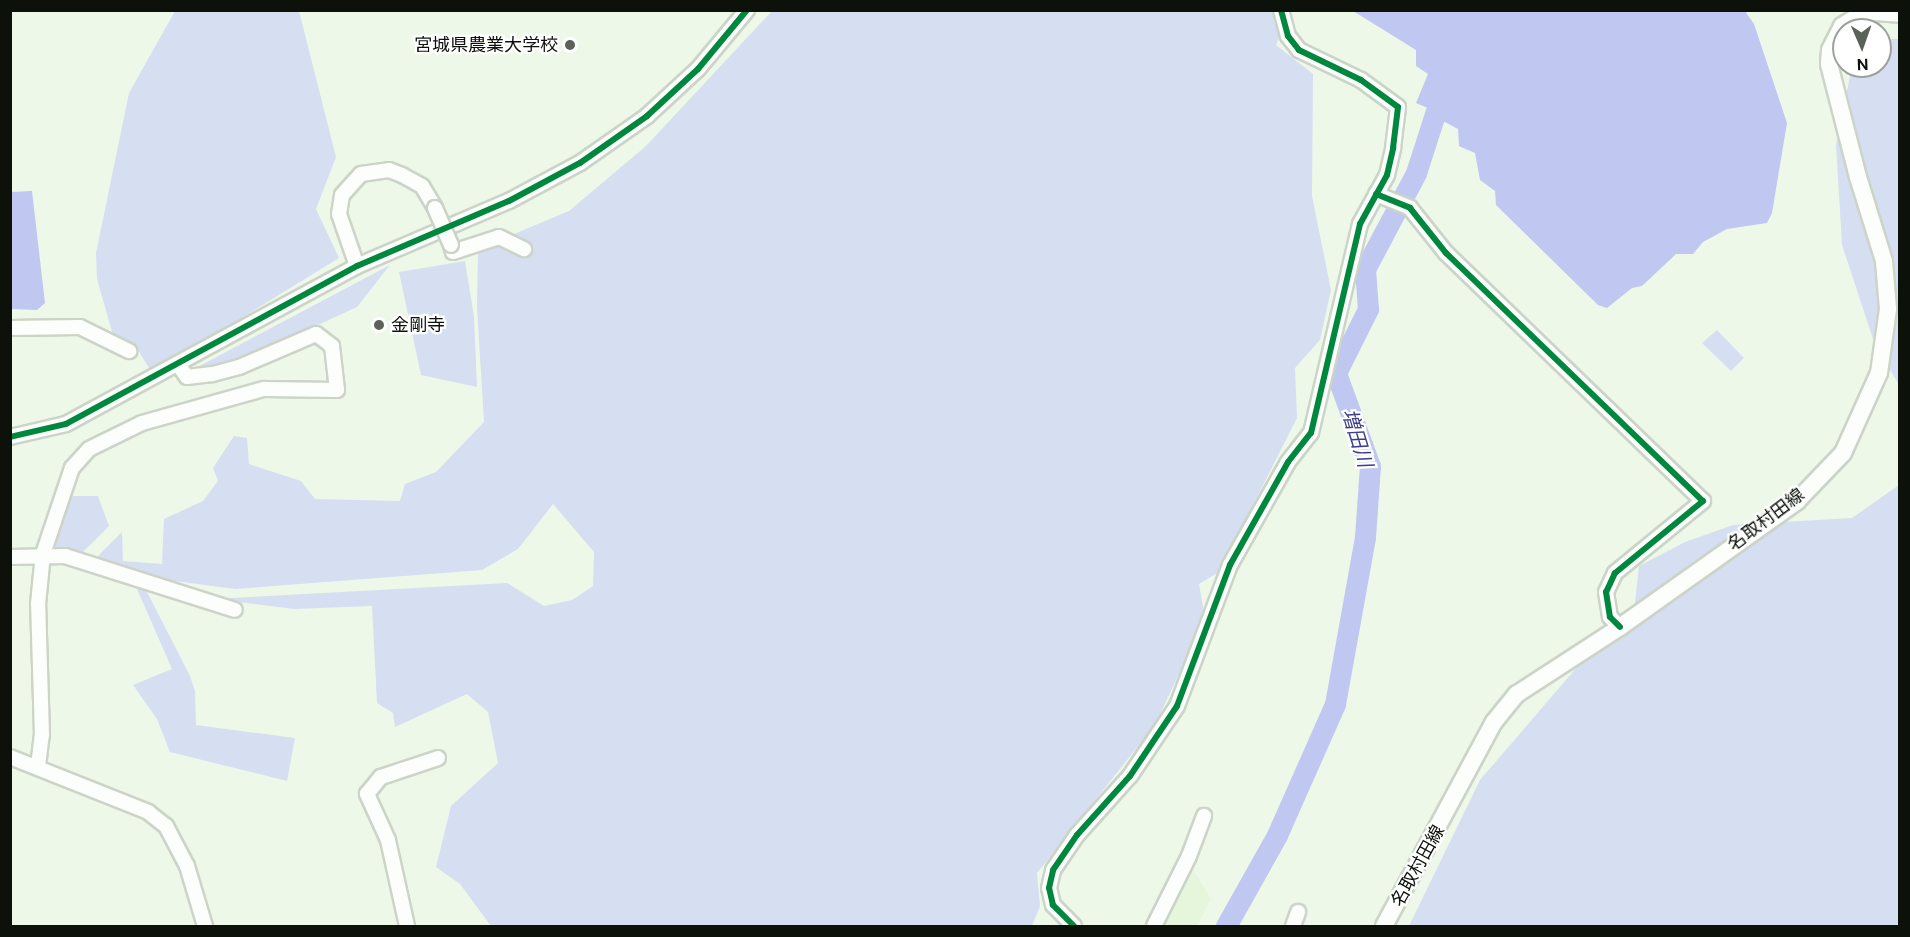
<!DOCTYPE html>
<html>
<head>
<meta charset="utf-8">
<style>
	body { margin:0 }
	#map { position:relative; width:1910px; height:937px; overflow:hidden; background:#eef8e9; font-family:"DM Sans","Noto Sans JP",sans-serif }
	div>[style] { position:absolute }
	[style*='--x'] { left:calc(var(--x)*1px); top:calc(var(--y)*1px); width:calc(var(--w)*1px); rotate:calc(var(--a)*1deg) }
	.built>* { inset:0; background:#e5f6dc }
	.green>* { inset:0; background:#d6def2 }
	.water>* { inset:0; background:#c0c7f1 }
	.river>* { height:21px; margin:-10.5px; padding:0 10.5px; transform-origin:10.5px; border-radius:10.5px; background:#c0c7f1 }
	.roads { filter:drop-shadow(2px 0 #ccd4c8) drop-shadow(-2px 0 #ccd4c8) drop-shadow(0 2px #ccd4c8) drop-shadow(0 -2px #ccd4c8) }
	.minor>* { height:14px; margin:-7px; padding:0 7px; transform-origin:7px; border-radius:7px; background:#fcfefc }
	.major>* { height:16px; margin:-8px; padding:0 8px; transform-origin:8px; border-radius:8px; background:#fcfefc }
	.bridges { filter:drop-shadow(2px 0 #ccd4c8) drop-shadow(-2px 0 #ccd4c8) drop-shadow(0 2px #ccd4c8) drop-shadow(0 -2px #ccd4c8) }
	.minor-bridge>* { height:14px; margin:-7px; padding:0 7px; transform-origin:7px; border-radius:7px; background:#fcfefc }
	.cycleway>* { height:6px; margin:-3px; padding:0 3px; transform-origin:3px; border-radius:3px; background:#00873e }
	.dots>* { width:16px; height:16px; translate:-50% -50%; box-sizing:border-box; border:3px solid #fff; border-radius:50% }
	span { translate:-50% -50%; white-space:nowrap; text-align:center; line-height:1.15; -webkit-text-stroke:4.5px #fff; paint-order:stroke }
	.poi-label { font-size:18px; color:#0c1209 }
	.right { translate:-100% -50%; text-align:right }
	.left { translate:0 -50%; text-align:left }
	.street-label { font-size:18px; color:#0c1209 }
	.water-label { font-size:20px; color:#3f3e8b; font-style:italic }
	.frame { position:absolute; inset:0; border:12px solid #0c1209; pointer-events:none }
	.north { position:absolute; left:1832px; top:18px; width:60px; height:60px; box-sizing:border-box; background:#fff; border:2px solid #9ea09d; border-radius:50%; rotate:178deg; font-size:16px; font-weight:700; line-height:24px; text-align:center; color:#0c1209 }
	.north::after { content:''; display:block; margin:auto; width:21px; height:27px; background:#5b6257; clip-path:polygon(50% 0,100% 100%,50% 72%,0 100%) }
</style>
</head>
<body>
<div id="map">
	<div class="built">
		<i style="clip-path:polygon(1190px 864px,1211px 899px,1197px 926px,1157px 926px)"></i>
	</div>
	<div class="green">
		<i style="clip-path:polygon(175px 11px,299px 11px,336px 157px,316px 209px,339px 258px,152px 373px,136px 347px,113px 335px,97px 279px,96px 253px,129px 93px)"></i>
		<i style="clip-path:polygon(772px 11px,1291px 11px,1276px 45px,1313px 74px,1312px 196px,1331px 290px,1320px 340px,1295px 368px,1297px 418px,1219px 572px,1199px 584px,1205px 618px,1155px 725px,1037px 873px,1040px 906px,1032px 926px,491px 926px,460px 884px,436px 867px,451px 806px,498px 763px,488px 712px,467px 694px,395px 727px,393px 713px,377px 703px,372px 606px,294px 609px,213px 599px,507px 583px,544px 606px,572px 600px,593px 586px,594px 552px,553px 504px,518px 549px,482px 570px,235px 589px,160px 579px,96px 558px,122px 532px,123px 561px,162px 564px,164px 519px,203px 501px,218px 481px,213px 468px,234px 436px,247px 438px,249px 464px,301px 481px,315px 499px,400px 501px,405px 484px,436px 472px,484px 422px,477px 307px,478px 249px,569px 211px,646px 146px)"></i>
		<i style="clip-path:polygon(1880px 39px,1899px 39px,1899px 385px,1874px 342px,1842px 245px,1836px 145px,1851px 71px,1854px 66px,1880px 66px)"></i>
		<i style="clip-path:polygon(465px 261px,474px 317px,477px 387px,421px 375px,399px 272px)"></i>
		<i style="clip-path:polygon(390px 265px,357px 307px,250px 356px,220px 367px,192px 370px)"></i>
		<i style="clip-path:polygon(1717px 330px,1744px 358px,1731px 371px,1702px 343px)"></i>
		<i style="clip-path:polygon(1899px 485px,1899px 926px,1409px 926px,1480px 780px,1577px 667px,1632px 629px,1639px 566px,1685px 542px,1733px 525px,1852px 518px)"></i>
		<i style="clip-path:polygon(70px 496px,98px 496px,109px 526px,81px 554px,58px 549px,52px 541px)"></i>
		<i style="clip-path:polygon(137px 589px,146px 590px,190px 676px,195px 691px,196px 725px,295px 738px,287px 781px,170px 752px,157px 719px,133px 685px,172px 669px)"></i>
	</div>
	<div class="water">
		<i style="clip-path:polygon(1353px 11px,1745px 11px,1754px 24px,1787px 123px,1772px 213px,1767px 223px,1727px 229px,1703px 242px,1693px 254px,1676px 254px,1642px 286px,1632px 288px,1607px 308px,1598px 305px,1496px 205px,1495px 191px,1480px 180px,1475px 153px,1459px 146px,1458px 129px,1441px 120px,1442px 114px,1416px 103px,1428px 74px,1416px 66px,1416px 50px)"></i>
		<i style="clip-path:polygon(32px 191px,45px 303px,37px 310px,11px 309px,11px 192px)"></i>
	</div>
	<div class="river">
		<i style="--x:1226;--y:926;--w:104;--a:-60.7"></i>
		<i style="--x:1277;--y:835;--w:143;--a:-66.1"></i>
		<i style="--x:1335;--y:704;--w:170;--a:-79.8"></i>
		<i style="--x:1365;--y:537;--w:71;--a:-86"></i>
		<i style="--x:1370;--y:466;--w:99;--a:-110.1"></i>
		<i style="--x:1336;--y:373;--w:72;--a:-63.4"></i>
		<i style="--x:1368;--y:309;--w:40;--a:-94.3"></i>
		<i style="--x:1365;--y:269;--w:109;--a:-62"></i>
		<i style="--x:1416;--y:173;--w:91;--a:-72.2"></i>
	</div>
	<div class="roads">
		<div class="minor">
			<i style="--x:1376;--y:194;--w:37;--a:22"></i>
			<i style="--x:1410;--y:208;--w:58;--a:51.3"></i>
			<i style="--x:1446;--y:253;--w:357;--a:44"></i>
			<i style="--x:1703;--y:501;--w:114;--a:140.7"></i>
			<i style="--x:1615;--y:573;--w:21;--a:115"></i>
			<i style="--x:1606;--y:592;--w:25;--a:81"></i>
			<i style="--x:1610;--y:617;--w:14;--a:45"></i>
			<i style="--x:451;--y:245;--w:7;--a:74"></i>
			<i style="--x:453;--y:252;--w:48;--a:-18.1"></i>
			<i style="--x:499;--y:237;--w:28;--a:26"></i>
			<i style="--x:357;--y:266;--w:55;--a:-109.1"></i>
			<i style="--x:339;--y:214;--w:19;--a:-81"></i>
			<i style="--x:342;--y:195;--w:28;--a:-48"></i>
			<i style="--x:361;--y:174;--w:28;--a:-8"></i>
			<i style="--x:389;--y:170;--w:14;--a:21"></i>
			<i style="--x:402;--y:175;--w:23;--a:29"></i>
			<i style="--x:422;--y:186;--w:26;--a:59"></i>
			<i style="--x:10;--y:328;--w:70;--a:-0.8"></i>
			<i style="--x:80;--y:327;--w:55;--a:26.1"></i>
			<i style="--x:10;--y:437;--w:57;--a:-13.1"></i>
			<i style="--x:66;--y:424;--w:331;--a:-28.5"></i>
			<i style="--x:357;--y:266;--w:165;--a:-23.2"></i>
			<i style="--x:509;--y:201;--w:81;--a:-28.2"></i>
			<i style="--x:580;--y:163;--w:82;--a:-35"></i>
			<i style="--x:647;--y:116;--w:69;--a:-42.7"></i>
			<i style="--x:698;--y:69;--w:77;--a:-50.3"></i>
			<i style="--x:10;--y:557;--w:55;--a:-1"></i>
			<i style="--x:65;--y:556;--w:178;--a:17.6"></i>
			<i style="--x:10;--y:757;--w:149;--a:21.7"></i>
			<i style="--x:148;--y:812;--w:23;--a:38"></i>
			<i style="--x:166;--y:826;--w:45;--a:62.3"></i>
			<i style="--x:187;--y:866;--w:63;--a:73.3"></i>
			<i style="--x:38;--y:766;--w:31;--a:-83"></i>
			<i style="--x:42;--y:735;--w:131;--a:-91.7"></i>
			<i style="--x:38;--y:604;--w:50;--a:-84.3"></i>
			<i style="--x:43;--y:554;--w:91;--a:-71.4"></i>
			<i style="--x:72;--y:468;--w:25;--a:-48"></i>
			<i style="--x:89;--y:449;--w:59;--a:-26.1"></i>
			<i style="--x:142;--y:423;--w:127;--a:-15.6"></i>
			<i style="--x:264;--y:389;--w:73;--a:0.8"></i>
			<i style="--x:337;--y:390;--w:44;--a:-96.5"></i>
			<i style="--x:332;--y:346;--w:20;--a:-143"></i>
			<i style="--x:316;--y:334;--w:84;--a:156.8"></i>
			<i style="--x:239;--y:367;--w:28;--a:165"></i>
			<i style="--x:212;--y:374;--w:25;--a:173"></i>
			<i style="--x:187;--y:377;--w:16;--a:-125"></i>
			<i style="--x:407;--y:926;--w:88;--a:-102.5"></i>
			<i style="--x:388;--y:840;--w:51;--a:-114.5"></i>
			<i style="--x:367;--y:794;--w:22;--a:-51"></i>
			<i style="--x:381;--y:777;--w:60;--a:-18.4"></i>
			<i style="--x:1074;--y:926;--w:30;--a:-135"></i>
			<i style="--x:1053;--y:905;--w:17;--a:-103"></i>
			<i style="--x:1049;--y:888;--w:18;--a:-77"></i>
			<i style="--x:1053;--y:870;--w:42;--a:-55.6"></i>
			<i style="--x:1077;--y:835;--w:79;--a:-48.1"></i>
			<i style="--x:1130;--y:776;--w:84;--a:-56.1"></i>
			<i style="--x:1177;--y:706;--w:151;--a:-69.4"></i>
			<i style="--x:1230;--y:565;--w:118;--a:-60.6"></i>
			<i style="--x:1288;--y:462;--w:37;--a:-52"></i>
			<i style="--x:1311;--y:433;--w:215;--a:-76.8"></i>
			<i style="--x:1360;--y:224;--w:56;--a:-61.1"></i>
			<i style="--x:1387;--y:175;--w:28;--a:-77"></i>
			<i style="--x:1393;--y:148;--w:41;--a:-83"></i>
			<i style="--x:1398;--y:107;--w:46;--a:-143.9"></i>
			<i style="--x:1361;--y:80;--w:69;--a:-154.2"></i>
			<i style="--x:1299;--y:50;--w:18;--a:-128"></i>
			<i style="--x:1288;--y:36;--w:27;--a:-105"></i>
			<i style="--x:1154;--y:926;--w:78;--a:-63.4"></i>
			<i style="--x:1189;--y:856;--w:43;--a:-69.4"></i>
			<i style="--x:1293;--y:926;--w:15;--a:-70"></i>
		</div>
		<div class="major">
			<i style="--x:1384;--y:926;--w:232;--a:-61.7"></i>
			<i style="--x:1494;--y:722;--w:36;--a:-51"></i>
			<i style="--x:1517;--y:694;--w:123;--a:-33"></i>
			<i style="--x:1620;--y:627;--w:217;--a:-35.4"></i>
			<i style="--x:1797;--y:501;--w:66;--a:-46.2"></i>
			<i style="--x:1843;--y:453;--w:88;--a:-65.8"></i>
			<i style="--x:1879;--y:373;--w:65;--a:-82"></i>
			<i style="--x:1888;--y:309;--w:48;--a:-94.8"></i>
			<i style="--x:1884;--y:261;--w:88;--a:-107.2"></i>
			<i style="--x:1858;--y:177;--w:117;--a:-104.4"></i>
			<i style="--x:1829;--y:64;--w:14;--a:-86"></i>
			<i style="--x:1830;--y:50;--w:27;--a:-63"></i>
			<i style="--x:1842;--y:26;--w:19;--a:-32"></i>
			<i style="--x:1858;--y:16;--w:16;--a:-14"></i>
			<i style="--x:1874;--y:12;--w:26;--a:4"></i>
		</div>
	</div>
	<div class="bridges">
		<div class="minor-bridge">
			<i style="--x:435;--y:208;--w:40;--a:66.6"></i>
		</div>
	</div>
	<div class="cycleway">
		<i style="--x:1376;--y:194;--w:37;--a:22"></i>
		<i style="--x:1410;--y:208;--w:58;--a:51.3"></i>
		<i style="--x:1446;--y:253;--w:357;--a:44"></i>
		<i style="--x:1703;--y:501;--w:114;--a:140.7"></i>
		<i style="--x:1615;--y:573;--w:21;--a:115"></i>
		<i style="--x:1606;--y:592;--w:25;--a:81"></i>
		<i style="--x:1610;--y:617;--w:14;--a:45"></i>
		<i style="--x:10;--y:437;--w:57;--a:-13.1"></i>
		<i style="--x:66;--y:424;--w:331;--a:-28.5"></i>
		<i style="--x:357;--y:266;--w:165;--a:-23.2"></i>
		<i style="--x:509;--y:201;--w:81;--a:-28.2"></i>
		<i style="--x:580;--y:163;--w:82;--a:-35"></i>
		<i style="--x:647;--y:116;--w:69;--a:-42.7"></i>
		<i style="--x:698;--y:69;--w:77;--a:-50.3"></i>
		<i style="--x:1074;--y:926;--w:30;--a:-135"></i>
		<i style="--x:1053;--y:905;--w:17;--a:-103"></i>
		<i style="--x:1049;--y:888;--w:18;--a:-77"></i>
		<i style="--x:1053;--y:870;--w:42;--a:-55.6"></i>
		<i style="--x:1077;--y:835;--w:79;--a:-48.1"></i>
		<i style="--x:1130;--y:776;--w:84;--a:-56.1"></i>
		<i style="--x:1177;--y:706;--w:151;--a:-69.4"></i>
		<i style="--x:1230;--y:565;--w:118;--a:-60.6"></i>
		<i style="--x:1288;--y:462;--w:37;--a:-52"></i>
		<i style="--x:1311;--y:433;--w:215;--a:-76.8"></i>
		<i style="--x:1360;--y:224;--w:56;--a:-61.1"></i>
		<i style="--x:1387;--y:175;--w:28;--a:-77"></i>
		<i style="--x:1393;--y:148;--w:41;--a:-83"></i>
		<i style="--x:1398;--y:107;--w:46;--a:-143.9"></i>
		<i style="--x:1361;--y:80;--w:69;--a:-154.2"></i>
		<i style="--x:1299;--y:50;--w:18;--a:-128"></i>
		<i style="--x:1288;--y:36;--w:27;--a:-105"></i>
	</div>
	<div class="dots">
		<i style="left:570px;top:45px;background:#5b6257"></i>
		<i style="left:379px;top:325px;background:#5b6257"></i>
	</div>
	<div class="poi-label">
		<span class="right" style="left:558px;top:45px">宮城県農業大学校</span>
		<span class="left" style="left:391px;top:325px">金剛寺</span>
	</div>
	<div class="street-label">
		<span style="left:1766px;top:520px;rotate:-37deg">名取村田線</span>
		<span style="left:1418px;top:866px;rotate:-61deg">名取村田線</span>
	</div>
	<div class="water-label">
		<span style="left:1357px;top:438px;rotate:73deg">増田川</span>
	</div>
	<div class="frame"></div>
	<div class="north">N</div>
</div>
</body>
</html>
